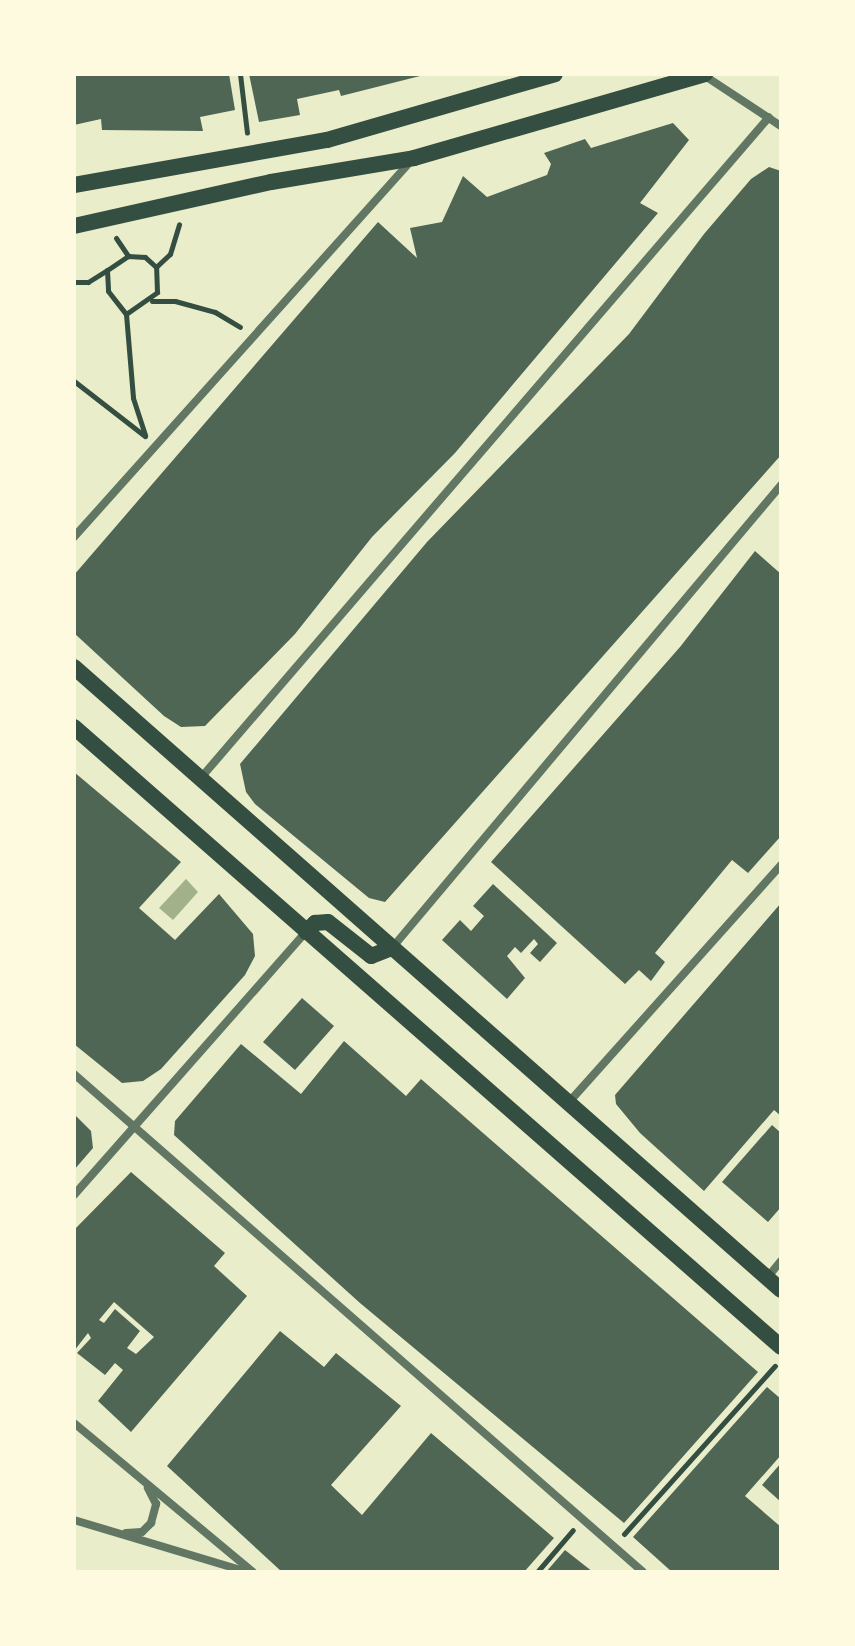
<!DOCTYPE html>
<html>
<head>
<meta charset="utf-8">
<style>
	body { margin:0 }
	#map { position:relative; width:855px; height:1646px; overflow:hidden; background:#e9edc9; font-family:Lato,sans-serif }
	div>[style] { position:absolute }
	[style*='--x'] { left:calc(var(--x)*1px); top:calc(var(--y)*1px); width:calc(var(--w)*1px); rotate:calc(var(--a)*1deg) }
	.water>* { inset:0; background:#a3b18a }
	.building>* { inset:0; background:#4f6655 }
	.path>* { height:5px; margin:-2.5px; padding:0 2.5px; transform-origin:2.5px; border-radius:2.5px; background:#344e41 }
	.minor>* { height:8px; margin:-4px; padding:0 4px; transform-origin:4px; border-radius:4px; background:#617663 }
	.secondary>* { height:16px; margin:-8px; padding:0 8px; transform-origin:8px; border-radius:8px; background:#344e41 }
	span { translate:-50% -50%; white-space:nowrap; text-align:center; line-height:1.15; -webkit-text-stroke:6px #fefae0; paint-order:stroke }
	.frame { position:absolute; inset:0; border:76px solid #fefae0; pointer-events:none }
</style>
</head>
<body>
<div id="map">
	<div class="water">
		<i style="clip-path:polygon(186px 879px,198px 892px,173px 920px,159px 908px)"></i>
	</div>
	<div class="building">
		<i style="clip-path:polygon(74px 74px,229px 74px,235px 110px,200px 117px,203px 131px,102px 130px,101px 119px,74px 125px)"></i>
		<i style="clip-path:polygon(249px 74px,424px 74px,424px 75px,341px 96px,339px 90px,297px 99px,300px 115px,259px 122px)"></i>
		<i style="clip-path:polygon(673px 123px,689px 140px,640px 203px,658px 213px,455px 453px,372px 537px,295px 634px,205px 726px,181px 727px,164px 716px,74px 633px,74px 575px,378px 222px,417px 258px,410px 228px,442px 222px,463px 176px,487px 197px,547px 175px,551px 164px,544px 153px,585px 139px,591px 148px)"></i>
		<i style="clip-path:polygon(769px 167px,781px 171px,781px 455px,385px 902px,369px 898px,255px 804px,246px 792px,240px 764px,427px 542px,629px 334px,704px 234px,751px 179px)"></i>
		<i style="clip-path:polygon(755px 551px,781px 574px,781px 836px,748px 873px,732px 860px,655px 953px,665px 962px,651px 981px,639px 970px,625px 984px,491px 862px,680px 647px)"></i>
		<i style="clip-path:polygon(74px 772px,181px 862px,139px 908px,175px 940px,219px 894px,253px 934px,255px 956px,245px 975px,161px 1069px,143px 1081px,122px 1083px,74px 1044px)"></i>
		<i style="clip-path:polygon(493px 884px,557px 943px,540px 962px,530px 953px,538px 944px,534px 939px,521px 953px,515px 947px,507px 956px,525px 978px,507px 999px,442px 940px,460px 920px,471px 931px,484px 916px,473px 906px)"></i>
		<i style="clip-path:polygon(781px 903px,781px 1116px,774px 1110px,704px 1191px,640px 1133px,616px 1104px,615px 1095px)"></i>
		<i style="clip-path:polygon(302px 998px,334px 1026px,295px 1070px,263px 1042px)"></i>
		<i style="clip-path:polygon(344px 1041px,406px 1096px,421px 1079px,758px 1372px,624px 1523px,360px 1303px,174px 1135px,175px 1121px,241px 1044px,301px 1094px)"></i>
		<i style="clip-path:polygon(74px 1114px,91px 1131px,93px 1148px,74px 1170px)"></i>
		<i style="clip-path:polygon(772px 1125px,781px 1133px,781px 1207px,768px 1222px,722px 1182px)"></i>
		<i style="clip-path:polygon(evenodd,131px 1172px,225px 1253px,214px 1266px,247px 1296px,131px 1432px,98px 1401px,123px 1370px,115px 1363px,105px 1375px,77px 1353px,91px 1338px,88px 1333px,74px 1351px,74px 1230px,131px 1172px,114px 1302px,154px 1337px,136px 1354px,127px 1348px,140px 1331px,115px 1309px,104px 1323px,99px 1320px,114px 1302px)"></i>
		<i style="clip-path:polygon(280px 1331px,324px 1367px,336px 1353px,401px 1406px,331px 1485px,362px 1515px,431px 1433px,554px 1538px,524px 1572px,282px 1572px,167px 1466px)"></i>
		<i style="clip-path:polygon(767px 1387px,781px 1399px,781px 1455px,745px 1496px,781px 1527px,781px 1572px,672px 1572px,633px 1537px)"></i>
		<i style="clip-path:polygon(781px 1463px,781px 1502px,762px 1485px)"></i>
		<i style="clip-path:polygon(565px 1550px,593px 1572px,546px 1572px)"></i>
	</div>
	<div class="path">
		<i style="--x:240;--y:74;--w:59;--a:83.2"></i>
		<i style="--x:116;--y:238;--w:22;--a:56"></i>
		<i style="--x:156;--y:267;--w:19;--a:-43"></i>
		<i style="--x:170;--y:254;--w:31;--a:-73"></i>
		<i style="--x:74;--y:282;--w:14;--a:0"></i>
		<i style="--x:88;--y:282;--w:22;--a:-32"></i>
		<i style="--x:152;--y:301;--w:23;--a:0"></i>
		<i style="--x:175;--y:301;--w:41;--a:15.4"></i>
		<i style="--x:215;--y:312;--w:29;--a:31"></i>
		<i style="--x:126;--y:314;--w:38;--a:-35"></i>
		<i style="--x:157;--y:292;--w:25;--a:-92"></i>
		<i style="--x:156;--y:267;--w:15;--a:-138"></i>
		<i style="--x:145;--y:257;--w:17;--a:-177"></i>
		<i style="--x:128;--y:256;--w:25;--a:146"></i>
		<i style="--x:107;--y:270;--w:21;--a:87"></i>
		<i style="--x:108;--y:291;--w:29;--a:52"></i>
		<i style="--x:126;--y:314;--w:84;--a:85.2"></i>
		<i style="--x:133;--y:398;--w:39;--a:72"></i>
		<i style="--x:74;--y:381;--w:90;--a:37.8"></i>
		<i style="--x:624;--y:1534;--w:226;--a:-48.1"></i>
		<i style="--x:537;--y:1572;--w:55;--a:-49.4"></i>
	</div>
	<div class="minor">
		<i style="--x:702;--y:74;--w:95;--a:33.4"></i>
		<i style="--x:74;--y:537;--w:504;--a:-48.14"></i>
		<i style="--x:199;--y:780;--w:874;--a:-49.31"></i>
		<i style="--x:392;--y:948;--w:605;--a:-49.96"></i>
		<i style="--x:74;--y:1074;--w:756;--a:41.19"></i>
		<i style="--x:570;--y:1101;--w:317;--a:-48.2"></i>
		<i style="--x:74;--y:1195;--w:351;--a:-48.6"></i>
		<i style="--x:767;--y:1278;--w:22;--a:-51"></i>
		<i style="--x:74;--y:1423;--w:233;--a:39.8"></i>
		<i style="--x:74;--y:1520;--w:181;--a:16.7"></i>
		<i style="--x:126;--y:1533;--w:16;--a:-4"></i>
		<i style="--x:142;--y:1532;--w:13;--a:-45"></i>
		<i style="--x:151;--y:1523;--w:20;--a:-75"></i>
		<i style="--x:156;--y:1504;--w:18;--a:-117"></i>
	</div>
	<div class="secondary">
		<i style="--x:74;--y:185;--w:257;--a:-10.1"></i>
		<i style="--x:327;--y:140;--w:237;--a:-16.1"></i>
		<i style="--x:74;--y:226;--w:202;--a:-12.6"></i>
		<i style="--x:271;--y:182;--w:145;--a:-9.5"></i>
		<i style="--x:414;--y:158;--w:303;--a:-16.1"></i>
		<i style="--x:74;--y:667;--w:942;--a:41.39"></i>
		<i style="--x:74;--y:727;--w:940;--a:41.25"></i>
		<i style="--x:306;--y:932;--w:13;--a:-45"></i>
		<i style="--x:315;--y:923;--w:13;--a:-4"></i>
		<i style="--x:328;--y:922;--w:55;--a:38.3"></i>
		<i style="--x:371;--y:956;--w:22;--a:-21"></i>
	</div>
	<div class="frame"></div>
</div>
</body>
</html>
